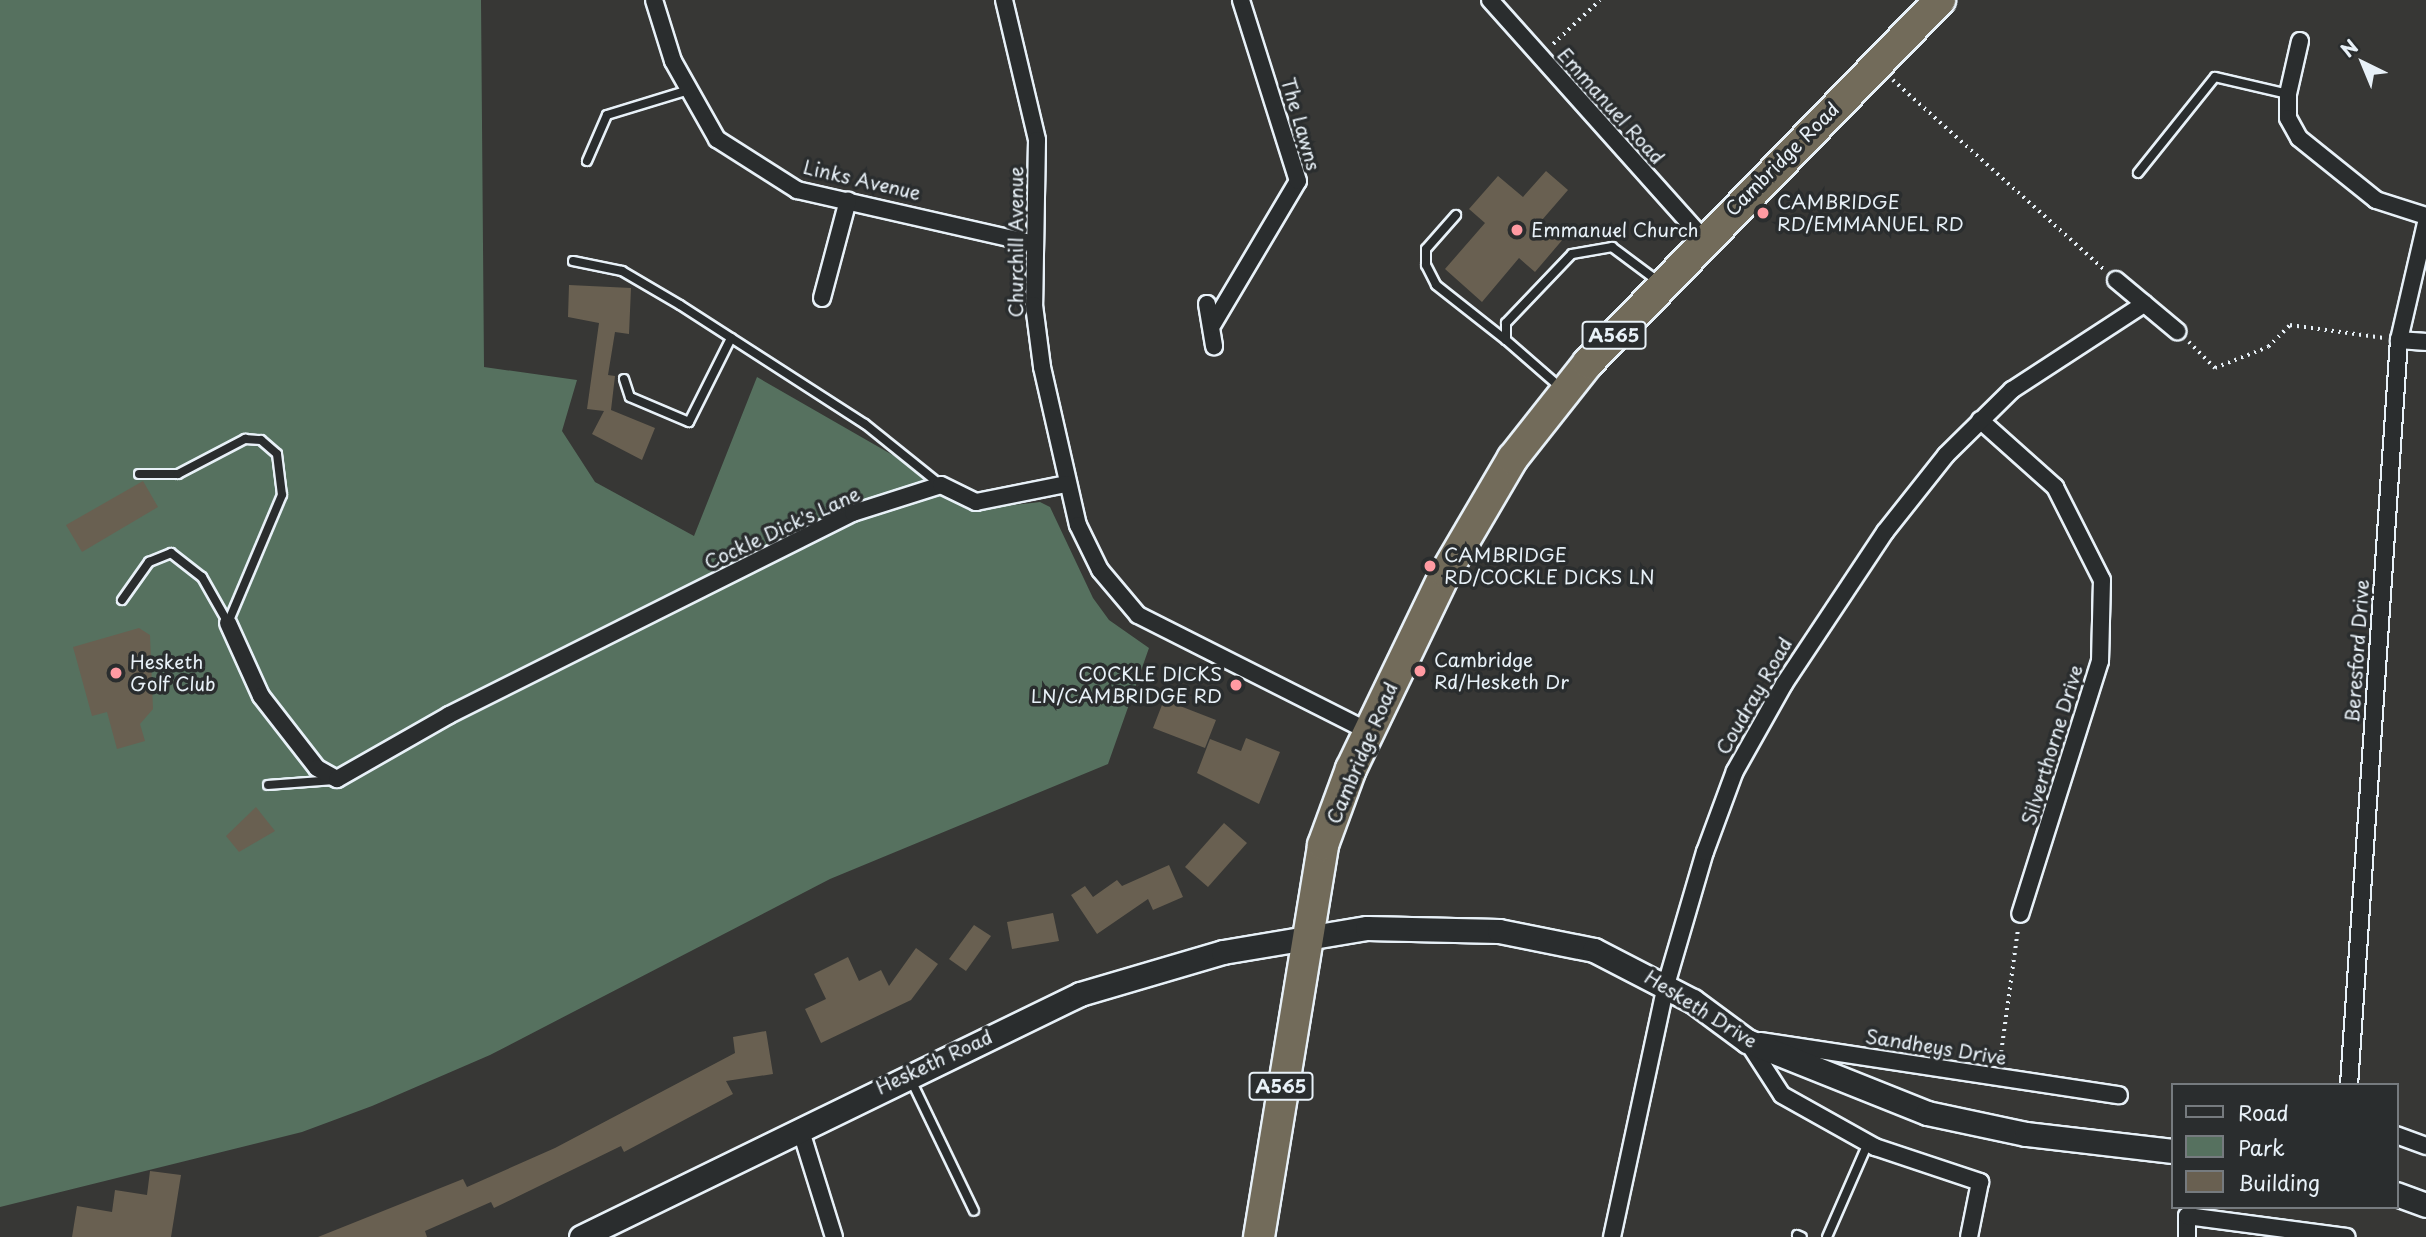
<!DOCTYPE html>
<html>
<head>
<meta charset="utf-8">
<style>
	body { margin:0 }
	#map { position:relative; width:2426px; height:1237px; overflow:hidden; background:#373735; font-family:"Playpen Sans",sans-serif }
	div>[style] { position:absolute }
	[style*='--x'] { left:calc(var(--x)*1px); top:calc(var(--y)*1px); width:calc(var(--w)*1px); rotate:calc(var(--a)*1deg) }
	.green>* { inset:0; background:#56715f }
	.building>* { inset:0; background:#696051 }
	.path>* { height:3.5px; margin-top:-1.75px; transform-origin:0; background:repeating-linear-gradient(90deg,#e8f1f8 0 2px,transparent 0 7px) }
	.roads { filter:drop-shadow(2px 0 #e8f1f8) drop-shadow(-2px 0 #e8f1f8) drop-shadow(0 2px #e8f1f8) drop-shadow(0 -2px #e8f1f8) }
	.lane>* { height:8px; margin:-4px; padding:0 4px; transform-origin:4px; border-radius:4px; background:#2a2d2e }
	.street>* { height:16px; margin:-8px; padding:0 8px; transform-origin:8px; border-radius:8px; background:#2a2d2e }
	.secondary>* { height:23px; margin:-11.5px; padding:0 11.5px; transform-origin:11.5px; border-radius:11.5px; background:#2a2d2e }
	.highway>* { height:30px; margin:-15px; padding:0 15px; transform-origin:15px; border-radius:15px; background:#726b5a }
	.dots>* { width:19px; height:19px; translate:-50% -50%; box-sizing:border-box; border:4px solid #2a2d2e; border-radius:50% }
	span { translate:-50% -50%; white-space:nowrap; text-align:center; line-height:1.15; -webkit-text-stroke:7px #2a2d2e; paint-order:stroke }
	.shield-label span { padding:2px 5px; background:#2a2d2e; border:2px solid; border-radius:5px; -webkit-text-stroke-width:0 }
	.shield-label { font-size:18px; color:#e8f1f8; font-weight:700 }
	.street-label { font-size:19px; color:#e8f1f8 }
	.poi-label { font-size:19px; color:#e8f1f8 }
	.left { translate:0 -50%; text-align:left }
	.right { translate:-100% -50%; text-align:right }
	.legend { position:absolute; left:2171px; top:1083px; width:228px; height:126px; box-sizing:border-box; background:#2a2d2e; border:2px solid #767b7f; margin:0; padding:9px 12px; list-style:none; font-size:21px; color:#e8f1f8 }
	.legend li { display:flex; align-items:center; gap:14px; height:35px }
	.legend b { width:35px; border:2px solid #767b7f }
	.north { position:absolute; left:2328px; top:28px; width:70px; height:70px; -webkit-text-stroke:5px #2a2d2e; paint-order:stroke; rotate:317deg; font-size:19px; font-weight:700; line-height:28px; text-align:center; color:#e8f1f8 }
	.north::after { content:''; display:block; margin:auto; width:24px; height:32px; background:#e8f1f8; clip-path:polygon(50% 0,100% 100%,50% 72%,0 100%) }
</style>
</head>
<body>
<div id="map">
	<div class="green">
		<i style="clip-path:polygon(0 0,481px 0,484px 367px,577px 380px,562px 431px,595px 482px,694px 536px,757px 377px,917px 469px,968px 510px,1040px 502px,1050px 507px,1093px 598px,1109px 620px,1149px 648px,1108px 764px,830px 879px,490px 1055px,372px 1106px,302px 1132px,0 1207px)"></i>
	</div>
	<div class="building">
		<i style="clip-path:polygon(1546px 171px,1568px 190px,1542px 220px,1564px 238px,1535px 272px,1519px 258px,1482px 302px,1445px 269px,1485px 223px,1469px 209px,1498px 176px,1523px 197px)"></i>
		<i style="clip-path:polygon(569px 285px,631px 288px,629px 334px,615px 332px,608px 375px,615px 376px,611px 410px,655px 428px,642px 460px,592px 434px,604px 411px,587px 409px,599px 323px,568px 317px)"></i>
		<i style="clip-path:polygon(143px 481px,158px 507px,82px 552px,66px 525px)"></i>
		<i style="clip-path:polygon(139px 628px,150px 635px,153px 709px,140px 724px,145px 741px,117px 749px,107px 712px,92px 716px,73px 647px)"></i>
		<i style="clip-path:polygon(1167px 692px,1183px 698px,1180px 706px,1216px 720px,1205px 748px,1153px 728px)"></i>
		<i style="clip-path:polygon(1246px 738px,1280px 752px,1259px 804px,1197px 773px,1210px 739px,1241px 751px)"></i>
		<i style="clip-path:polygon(256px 807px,275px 831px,239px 852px,226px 836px)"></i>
		<i style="clip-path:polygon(1224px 823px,1247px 843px,1208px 887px,1185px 867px)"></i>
		<i style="clip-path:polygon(1169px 865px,1183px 897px,1153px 910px,1148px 899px,1097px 934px,1071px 895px,1085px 886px,1093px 897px,1117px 880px,1122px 886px)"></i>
		<i style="clip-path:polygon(1053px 913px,1059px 941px,1012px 949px,1007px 922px)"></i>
		<i style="clip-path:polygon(974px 925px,991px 936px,966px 971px,949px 959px)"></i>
		<i style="clip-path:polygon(916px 948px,938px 964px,911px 1000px,821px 1043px,805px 1009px,826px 999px,814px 974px,848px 957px,859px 981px,881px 970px,889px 986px)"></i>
		<i style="clip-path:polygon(766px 1031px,773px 1074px,726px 1081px,733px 1094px,624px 1152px,621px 1146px,494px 1208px,491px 1202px,425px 1231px,427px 1237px,318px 1237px,463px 1179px,467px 1187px,555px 1148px,735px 1053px,733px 1037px)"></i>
		<i style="clip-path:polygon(150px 1171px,181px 1175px,171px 1237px,72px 1237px,77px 1206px,112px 1212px,115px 1190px,147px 1195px)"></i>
	</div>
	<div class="path">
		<i style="--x:1553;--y:44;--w:64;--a:-43.1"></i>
		<i style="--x:1893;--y:80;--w:283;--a:41.9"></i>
		<i style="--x:2189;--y:342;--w:37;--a:45"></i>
		<i style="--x:2215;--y:368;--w:57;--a:-21.6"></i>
		<i style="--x:2268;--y:347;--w:31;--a:-45"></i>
		<i style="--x:2290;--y:325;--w:95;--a:7.9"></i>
		<i style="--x:2000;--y:1059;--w:132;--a:-82.2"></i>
	</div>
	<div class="roads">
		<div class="lane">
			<i style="--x:587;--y:161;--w:50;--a:-66.5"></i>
			<i style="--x:607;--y:115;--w:86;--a:-17"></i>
			<i style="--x:2138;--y:173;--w:123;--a:-51.3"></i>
			<i style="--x:2215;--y:77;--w:75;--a:13.1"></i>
			<i style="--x:1456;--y:215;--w:45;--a:131.4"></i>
			<i style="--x:1426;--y:249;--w:16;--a:90"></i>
			<i style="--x:1426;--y:265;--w:22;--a:63"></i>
			<i style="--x:1436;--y:285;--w:89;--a:38.2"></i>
			<i style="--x:573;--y:261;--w:50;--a:11.5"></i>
			<i style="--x:622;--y:271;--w:67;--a:30.4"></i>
			<i style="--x:680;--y:305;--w:220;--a:32.8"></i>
			<i style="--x:865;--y:424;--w:97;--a:38.8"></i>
			<i style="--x:624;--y:379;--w:19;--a:72"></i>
			<i style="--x:630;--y:397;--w:64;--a:23"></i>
			<i style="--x:689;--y:422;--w:94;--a:-63.4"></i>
			<i style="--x:1561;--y:388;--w:73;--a:-138.9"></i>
			<i style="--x:1506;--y:340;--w:17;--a:-90"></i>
			<i style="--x:1506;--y:323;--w:95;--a:-46.3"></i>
			<i style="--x:1572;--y:254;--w:41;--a:-9.9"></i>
			<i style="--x:1612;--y:247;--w:59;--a:36.7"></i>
			<i style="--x:139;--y:474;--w:39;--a:0"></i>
			<i style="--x:178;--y:474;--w:76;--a:-27.6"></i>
			<i style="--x:245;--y:439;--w:16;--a:4"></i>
			<i style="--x:261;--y:440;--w:21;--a:41"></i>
			<i style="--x:277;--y:454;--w:41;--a:83"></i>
			<i style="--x:282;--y:495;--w:139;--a:112.9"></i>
			<i style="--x:122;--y:600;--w:47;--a:-54.6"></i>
			<i style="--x:149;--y:562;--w:24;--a:-22"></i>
			<i style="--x:171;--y:553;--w:39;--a:38"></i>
			<i style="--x:202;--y:577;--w:53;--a:60.5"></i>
			<i style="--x:268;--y:785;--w:66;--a:-4.3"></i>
			<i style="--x:911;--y:1080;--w:145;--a:64.3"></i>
			<i style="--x:1797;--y:1235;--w:5;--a:22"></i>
			<i style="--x:1827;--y:1237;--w:103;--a:-66.4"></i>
		</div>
		<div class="street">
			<i style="--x:654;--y:0;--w:64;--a:72.7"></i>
			<i style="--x:673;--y:61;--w:90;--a:60.6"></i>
			<i style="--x:717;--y:139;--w:95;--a:32.5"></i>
			<i style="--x:797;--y:190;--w:244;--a:12.8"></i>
			<i style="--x:1004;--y:0;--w:144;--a:76.7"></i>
			<i style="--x:1037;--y:140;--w:165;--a:91"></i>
			<i style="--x:1034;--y:305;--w:63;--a:82.6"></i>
			<i style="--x:1042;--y:367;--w:162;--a:77.2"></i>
			<i style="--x:1078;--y:525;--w:50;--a:63.9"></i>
			<i style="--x:1100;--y:570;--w:59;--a:49.8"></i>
			<i style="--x:1138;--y:615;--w:258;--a:26.8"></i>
			<i style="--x:1490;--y:0;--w:319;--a:48.2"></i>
			<i style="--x:2300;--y:41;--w:54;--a:102.8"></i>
			<i style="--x:2288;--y:94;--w:24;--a:90"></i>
			<i style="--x:2288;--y:118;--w:23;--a:61"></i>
			<i style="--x:2299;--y:138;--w:99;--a:38.8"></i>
			<i style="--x:2376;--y:200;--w:52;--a:17.7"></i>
			<i style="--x:2116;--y:280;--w:80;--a:39.9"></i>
			<i style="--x:822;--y:298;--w:101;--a:-75.1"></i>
			<i style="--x:1207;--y:304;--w:43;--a:80.5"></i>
			<i style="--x:1213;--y:324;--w:166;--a:-59.3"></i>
			<i style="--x:1298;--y:181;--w:190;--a:-107.5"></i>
			<i style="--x:2399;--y:340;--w:27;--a:4"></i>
			<i style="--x:1980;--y:420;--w:101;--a:41.8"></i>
			<i style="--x:2055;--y:487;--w:104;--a:63.2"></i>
			<i style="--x:2102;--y:580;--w:81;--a:91.4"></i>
			<i style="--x:2100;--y:661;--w:265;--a:107.5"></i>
			<i style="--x:228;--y:623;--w:80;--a:65.7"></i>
			<i style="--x:261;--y:696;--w:91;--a:52.1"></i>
			<i style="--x:317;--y:768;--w:23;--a:29"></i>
			<i style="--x:337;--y:779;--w:129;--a:-29.7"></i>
			<i style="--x:449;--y:715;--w:452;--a:-26.6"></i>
			<i style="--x:853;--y:513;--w:92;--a:-17.7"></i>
			<i style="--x:941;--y:485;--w:39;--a:26"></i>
			<i style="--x:976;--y:502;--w:92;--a:-11.3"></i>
			<i style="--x:1747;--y:1041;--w:64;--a:57.1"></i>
			<i style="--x:1782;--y:1095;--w:107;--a:29.2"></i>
			<i style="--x:1875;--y:1147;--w:111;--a:18.4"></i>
			<i style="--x:1980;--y:1182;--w:56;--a:101.3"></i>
			<i style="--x:1760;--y:1041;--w:363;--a:8.6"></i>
			<i style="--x:2349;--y:1085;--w:747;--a:-86.16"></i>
			<i style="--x:2399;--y:340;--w:120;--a:-77"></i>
			<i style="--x:800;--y:1128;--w:114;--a:72.7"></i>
			<i style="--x:2396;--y:1135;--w:32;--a:20"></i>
			<i style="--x:1612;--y:1237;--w:258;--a:-77.9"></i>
			<i style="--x:1666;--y:985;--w:139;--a:-73.7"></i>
			<i style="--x:1705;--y:852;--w:86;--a:-69.7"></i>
			<i style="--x:1735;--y:771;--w:100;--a:-60.6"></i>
			<i style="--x:1784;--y:684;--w:182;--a:-56.4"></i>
			<i style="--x:1885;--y:532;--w:98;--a:-51.6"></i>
			<i style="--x:1946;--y:455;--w:93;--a:-44.6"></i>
			<i style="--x:2012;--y:390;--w:158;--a:-33.1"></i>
			<i style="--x:2187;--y:1237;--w:21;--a:-90"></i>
			<i style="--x:2187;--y:1216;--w:161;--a:7.5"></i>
		</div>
		<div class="secondary">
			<i style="--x:2396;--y:1194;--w:32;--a:20"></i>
			<i style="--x:581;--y:1237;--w:555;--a:-25.96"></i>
			<i style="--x:1080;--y:994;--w:149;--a:-16.4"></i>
			<i style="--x:1223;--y:952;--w:146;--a:-9.5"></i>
			<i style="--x:1367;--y:928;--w:132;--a:1.3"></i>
			<i style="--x:1499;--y:931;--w:97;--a:11.3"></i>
			<i style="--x:1594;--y:950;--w:111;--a:27.3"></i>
			<i style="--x:1693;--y:1001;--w:67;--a:36.5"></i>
			<i style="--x:1747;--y:1041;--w:194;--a:21.8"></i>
			<i style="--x:1927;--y:1113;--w:101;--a:12"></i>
			<i style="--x:2026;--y:1134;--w:147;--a:6.6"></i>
		</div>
		<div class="highway">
			<i style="--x:1259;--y:1237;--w:397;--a:-80.7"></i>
			<i style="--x:1323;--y:845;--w:81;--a:-69.8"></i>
			<i style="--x:1351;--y:769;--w:219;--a:-64.3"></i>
			<i style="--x:1446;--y:572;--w:132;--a:-59.6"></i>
			<i style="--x:1513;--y:458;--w:121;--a:-51.7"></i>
			<i style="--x:1588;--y:363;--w:506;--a:-45.88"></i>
		</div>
	</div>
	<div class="dots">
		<i style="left:1763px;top:213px;background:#ff9aa2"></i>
		<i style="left:1517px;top:230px;background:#ff9aa2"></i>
		<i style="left:1430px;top:566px;background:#ff9aa2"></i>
		<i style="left:1420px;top:671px;background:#ff9aa2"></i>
		<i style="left:116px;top:673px;background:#ff9aa2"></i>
		<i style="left:1236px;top:685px;background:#ff9aa2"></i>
	</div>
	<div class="shield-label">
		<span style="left:1614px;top:335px">A565</span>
		<span style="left:1281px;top:1086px">A565</span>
	</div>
	<div class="street-label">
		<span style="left:1611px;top:106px;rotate:48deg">Emmanuel Road</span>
		<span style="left:1301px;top:124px;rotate:74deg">The Lawns</span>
		<span style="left:1782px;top:159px;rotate:-45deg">Cambridge Road</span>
		<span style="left:862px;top:180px;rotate:13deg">Links Avenue</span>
		<span style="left:1016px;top:242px;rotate:-90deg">Churchill Avenue</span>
		<span style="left:782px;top:528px;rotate:-25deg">Cockle Dick's Lane</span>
		<span style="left:2357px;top:651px;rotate:-86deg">Beresford Drive</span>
		<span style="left:1754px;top:696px;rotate:-60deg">Coudray Road</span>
		<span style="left:2052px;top:745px;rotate:-73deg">Silverthorne Drive</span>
		<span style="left:1362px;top:753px;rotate:-67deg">Cambridge Road</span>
		<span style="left:1701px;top:1009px;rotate:32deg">Hesketh Drive</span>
		<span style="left:1936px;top:1047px;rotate:9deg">Sandheys Drive</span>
		<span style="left:934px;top:1062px;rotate:-25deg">Hesketh Road</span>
	</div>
	<div class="poi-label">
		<span class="left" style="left:1777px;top:213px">CAMBRIDGE<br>RD/EMMANUEL RD</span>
		<span class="left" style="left:1531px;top:230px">Emmanuel Church</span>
		<span class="left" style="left:1444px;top:566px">CAMBRIDGE<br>RD/COCKLE DICKS LN</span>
		<span class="left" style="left:1434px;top:671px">Cambridge<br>Rd/Hesketh Dr</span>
		<span class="left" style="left:130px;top:673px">Hesketh<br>Golf Club</span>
		<span class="right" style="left:1222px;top:685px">COCKLE DICKS<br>LN/CAMBRIDGE RD</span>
	</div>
	<ul class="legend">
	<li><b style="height:9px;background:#2a2d2e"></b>Road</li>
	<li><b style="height:19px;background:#56715f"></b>Park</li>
	<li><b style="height:19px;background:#696051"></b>Building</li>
	</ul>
	<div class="north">N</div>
</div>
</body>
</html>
